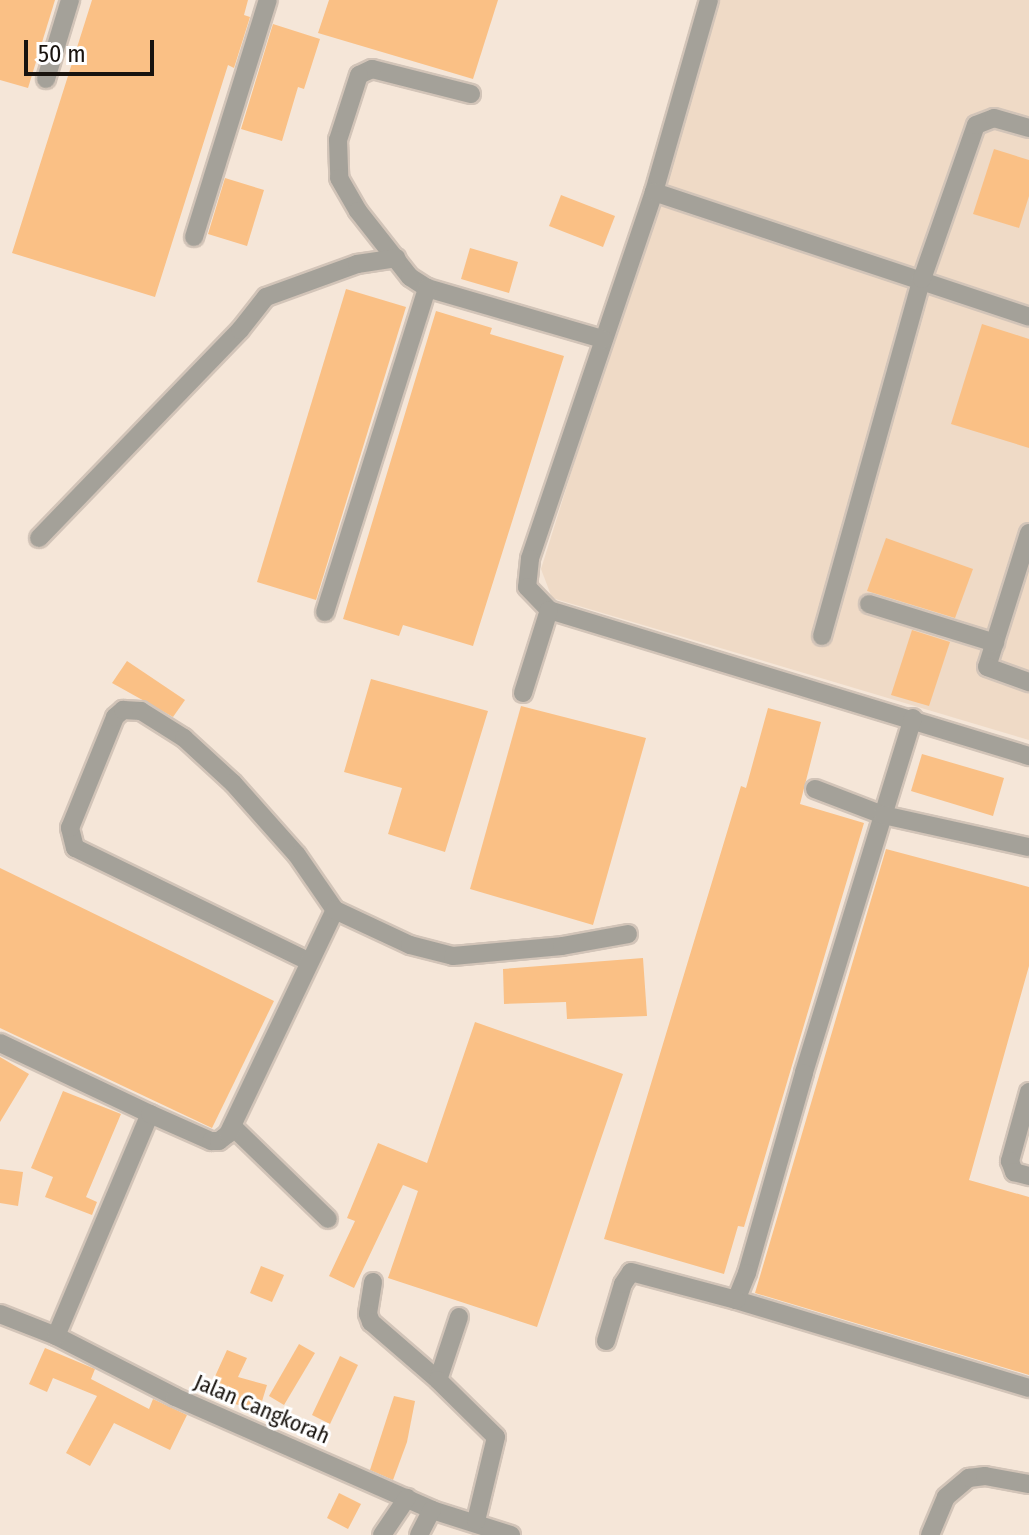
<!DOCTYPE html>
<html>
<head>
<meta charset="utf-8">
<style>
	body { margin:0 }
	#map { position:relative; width:1029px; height:1535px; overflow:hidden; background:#f5e6d8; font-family:"Fira Sans Condensed",sans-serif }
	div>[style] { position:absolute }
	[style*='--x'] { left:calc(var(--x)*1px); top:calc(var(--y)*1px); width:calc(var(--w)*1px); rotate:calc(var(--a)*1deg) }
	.built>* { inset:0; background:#efdac6 }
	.building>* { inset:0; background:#fac085 }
	.roads { filter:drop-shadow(2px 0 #d2c4b8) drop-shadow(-2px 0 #d2c4b8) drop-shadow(0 2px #d2c4b8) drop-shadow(0 -2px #d2c4b8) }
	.minor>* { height:18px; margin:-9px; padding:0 9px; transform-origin:9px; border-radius:9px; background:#a4a199 }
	span { translate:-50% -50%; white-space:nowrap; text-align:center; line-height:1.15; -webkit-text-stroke:6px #fff; paint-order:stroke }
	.street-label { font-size:22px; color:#18130e }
	.scale { position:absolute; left:24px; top:40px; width:130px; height:36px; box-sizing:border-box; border:4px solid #18130e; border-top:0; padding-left:10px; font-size:24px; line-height:28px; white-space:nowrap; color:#18130e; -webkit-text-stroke:6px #fff; paint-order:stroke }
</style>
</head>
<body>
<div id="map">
	<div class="built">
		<i style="clip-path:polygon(719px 0,1029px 0,1029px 740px,552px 598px,541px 569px)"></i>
	</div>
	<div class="building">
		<i style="clip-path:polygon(0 0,55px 0,28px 88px,0 80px)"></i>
		<i style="clip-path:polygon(92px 0,248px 0,244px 15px,250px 17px,234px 68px,228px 65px,155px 297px,12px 253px)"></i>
		<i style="clip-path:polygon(329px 0,498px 0,473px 79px,318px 33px)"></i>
		<i style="clip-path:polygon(273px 24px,320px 39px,304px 89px,298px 87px,282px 141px,241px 129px)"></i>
		<i style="clip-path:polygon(994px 149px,1029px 160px,1029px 196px,1019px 228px,973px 214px)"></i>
		<i style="clip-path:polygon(225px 178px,264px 190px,247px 246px,208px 234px)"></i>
		<i style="clip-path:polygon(561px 195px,615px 216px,603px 247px,549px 226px)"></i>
		<i style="clip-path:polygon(470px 248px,518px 262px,509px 293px,461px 279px)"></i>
		<i style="clip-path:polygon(346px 289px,406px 307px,316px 600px,257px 582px)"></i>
		<i style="clip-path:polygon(436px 311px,492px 328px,490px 334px,564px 356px,473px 646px,403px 625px,399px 636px,343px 619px)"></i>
		<i style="clip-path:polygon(982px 324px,1029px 339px,1029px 448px,951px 424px)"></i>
		<i style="clip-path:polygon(886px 538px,973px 569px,955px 618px,867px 591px)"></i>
		<i style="clip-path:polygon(912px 630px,950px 642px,929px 706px,891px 695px)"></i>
		<i style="clip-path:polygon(127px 661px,185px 700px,173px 717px,112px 683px)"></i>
		<i style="clip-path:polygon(371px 679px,488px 711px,445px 852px,388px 834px,402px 788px,344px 772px)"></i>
		<i style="clip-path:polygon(521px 706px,646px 738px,593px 925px,470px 889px)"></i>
		<i style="clip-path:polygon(768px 708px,821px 722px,800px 804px,864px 823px,744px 1227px,738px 1226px,724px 1274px,604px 1239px,741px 786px,746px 788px)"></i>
		<i style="clip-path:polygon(922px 754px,1004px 778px,993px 816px,911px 791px)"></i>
		<i style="clip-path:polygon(886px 849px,1029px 887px,1029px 966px,969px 1180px,1029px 1197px,1029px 1375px,755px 1293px)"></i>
		<i style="clip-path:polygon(0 868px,274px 1001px,212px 1128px,0 1028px)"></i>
		<i style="clip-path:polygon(643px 958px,647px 1016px,567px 1019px,566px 1002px,504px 1004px,503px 969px)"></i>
		<i style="clip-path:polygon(475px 1022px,623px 1074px,537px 1327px,388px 1278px,418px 1191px,403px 1185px,354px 1288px,329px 1276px,355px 1221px,347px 1218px,378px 1143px,427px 1163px)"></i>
		<i style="clip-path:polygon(0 1057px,29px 1074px,0 1122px)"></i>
		<i style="clip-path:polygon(63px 1091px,121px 1114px,86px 1197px,97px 1202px,92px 1215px,45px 1197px,53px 1177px,31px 1168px)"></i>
		<i style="clip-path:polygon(0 1169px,23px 1172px,18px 1206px,0 1203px)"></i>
		<i style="clip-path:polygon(261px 1266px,284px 1275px,272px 1302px,250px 1293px)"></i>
		<i style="clip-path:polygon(299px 1344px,315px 1353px,284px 1405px,269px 1396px)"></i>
		<i style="clip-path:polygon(45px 1348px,95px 1369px,91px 1379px,149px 1409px,153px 1399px,187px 1415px,170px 1450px,114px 1423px,90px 1466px,66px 1453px,97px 1396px,53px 1378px,47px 1392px,29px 1384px)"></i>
		<i style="clip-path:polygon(227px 1350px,247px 1358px,238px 1377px,267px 1385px,259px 1411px,235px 1404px,238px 1395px,212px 1383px)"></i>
		<i style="clip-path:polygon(340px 1356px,358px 1365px,330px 1424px,312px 1415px)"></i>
		<i style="clip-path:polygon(394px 1396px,415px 1401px,407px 1442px,393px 1480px,370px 1470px)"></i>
		<i style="clip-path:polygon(339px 1493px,361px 1504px,348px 1529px,327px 1518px)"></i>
	</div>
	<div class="roads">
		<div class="minor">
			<i style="--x:709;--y:0;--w:200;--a:106"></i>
			<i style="--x:654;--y:192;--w:387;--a:108.7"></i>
			<i style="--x:530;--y:559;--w:28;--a:96"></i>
			<i style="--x:527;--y:587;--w:32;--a:46"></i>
			<i style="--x:549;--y:610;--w:502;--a:16.92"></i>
			<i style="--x:46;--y:79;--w:83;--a:-73.1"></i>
			<i style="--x:471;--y:94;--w:102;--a:-165.8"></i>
			<i style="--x:372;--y:69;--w:14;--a:155"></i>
			<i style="--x:359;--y:75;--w:68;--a:107.9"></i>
			<i style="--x:338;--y:140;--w:38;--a:88"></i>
			<i style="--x:339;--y:178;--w:38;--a:60"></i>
			<i style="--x:358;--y:211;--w:84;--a:51.8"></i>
			<i style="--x:410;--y:277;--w:20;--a:33"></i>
			<i style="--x:427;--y:288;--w:183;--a:16.2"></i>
			<i style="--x:654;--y:192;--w:395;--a:18.4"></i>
			<i style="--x:194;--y:237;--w:248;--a:-72.7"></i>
			<i style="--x:1029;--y:533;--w:140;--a:107.4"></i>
			<i style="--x:987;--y:667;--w:45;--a:19.7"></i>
			<i style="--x:39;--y:538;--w:289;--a:-46"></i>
			<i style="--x:240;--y:330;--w:42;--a:-51.8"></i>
			<i style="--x:266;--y:297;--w:97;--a:-19.9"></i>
			<i style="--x:357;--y:264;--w:40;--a:-8.5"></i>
			<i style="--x:869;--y:604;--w:132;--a:17.2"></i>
			<i style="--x:325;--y:612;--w:340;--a:-72.5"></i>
			<i style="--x:822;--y:636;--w:371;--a:-74.4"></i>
			<i style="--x:922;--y:279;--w:163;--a:-70.7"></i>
			<i style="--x:976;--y:125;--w:19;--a:-21"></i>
			<i style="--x:994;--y:118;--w:36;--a:16"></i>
			<i style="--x:523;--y:693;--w:87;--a:-72.6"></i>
			<i style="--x:913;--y:718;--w:371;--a:107.1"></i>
			<i style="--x:804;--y:1073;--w:208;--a:105.9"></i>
			<i style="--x:747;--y:1273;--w:29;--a:112"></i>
			<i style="--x:736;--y:1300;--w:306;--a:16.7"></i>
			<i style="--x:815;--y:789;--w:73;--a:20.9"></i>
			<i style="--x:883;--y:815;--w:149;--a:12.4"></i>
			<i style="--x:308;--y:961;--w:259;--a:-154.1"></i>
			<i style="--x:75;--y:848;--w:21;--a:-104"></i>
			<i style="--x:70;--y:828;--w:120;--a:-67.9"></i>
			<i style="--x:115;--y:717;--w:11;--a:-41"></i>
			<i style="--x:123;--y:710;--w:18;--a:3"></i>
			<i style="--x:141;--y:711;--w:51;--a:32.1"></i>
			<i style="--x:184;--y:738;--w:67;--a:42.6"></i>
			<i style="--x:233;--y:783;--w:96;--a:48.4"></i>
			<i style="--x:297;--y:855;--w:67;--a:55.4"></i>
			<i style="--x:0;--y:1043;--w:166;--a:25.3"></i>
			<i style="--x:1029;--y:1092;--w:72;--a:105.4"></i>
			<i style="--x:1010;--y:1161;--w:12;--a:70"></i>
			<i style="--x:1014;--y:1172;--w:16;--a:15"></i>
			<i style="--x:233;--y:1127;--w:132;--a:44.1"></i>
			<i style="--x:373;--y:1282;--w:32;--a:99"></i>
			<i style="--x:368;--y:1314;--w:9;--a:69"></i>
			<i style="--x:371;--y:1322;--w:89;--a:40.9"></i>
			<i style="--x:0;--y:1314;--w:60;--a:21.4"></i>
			<i style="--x:56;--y:1336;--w:134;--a:27.1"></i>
			<i style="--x:175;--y:1397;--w:281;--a:23.7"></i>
			<i style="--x:432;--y:1510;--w:83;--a:17.6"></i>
			<i style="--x:459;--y:1317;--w:66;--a:108.4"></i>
			<i style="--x:438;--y:1380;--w:81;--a:44.5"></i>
			<i style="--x:496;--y:1437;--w:86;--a:103.4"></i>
			<i style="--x:56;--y:1336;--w:241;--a:-67.1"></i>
			<i style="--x:150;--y:1114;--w:67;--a:23.9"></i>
			<i style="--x:211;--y:1141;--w:8;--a:0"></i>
			<i style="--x:219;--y:1141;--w:11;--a:-38"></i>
			<i style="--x:228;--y:1134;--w:248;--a:-64.5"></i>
			<i style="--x:335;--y:910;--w:83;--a:25"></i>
			<i style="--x:410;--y:945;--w:44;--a:14.3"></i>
			<i style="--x:453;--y:956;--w:109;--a:-5.2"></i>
			<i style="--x:562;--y:946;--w:67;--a:-10.3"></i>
			<i style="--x:606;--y:1341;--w:59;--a:-73.4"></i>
			<i style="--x:623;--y:1284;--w:14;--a:-56"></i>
			<i style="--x:631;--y:1272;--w:109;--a:14.9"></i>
			<i style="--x:382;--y:1535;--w:45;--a:-56"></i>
			<i style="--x:419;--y:1535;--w:28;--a:-63"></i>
			<i style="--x:930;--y:1535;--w:41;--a:-67.2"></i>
			<i style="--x:946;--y:1497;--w:30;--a:-40"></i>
			<i style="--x:969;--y:1478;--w:16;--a:-7"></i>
			<i style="--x:985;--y:1476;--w:45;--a:10.3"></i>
		</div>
	</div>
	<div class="street-label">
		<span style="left:262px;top:1409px;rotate:23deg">Jalan Cangkorah</span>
	</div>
	<div class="scale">50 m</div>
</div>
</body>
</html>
